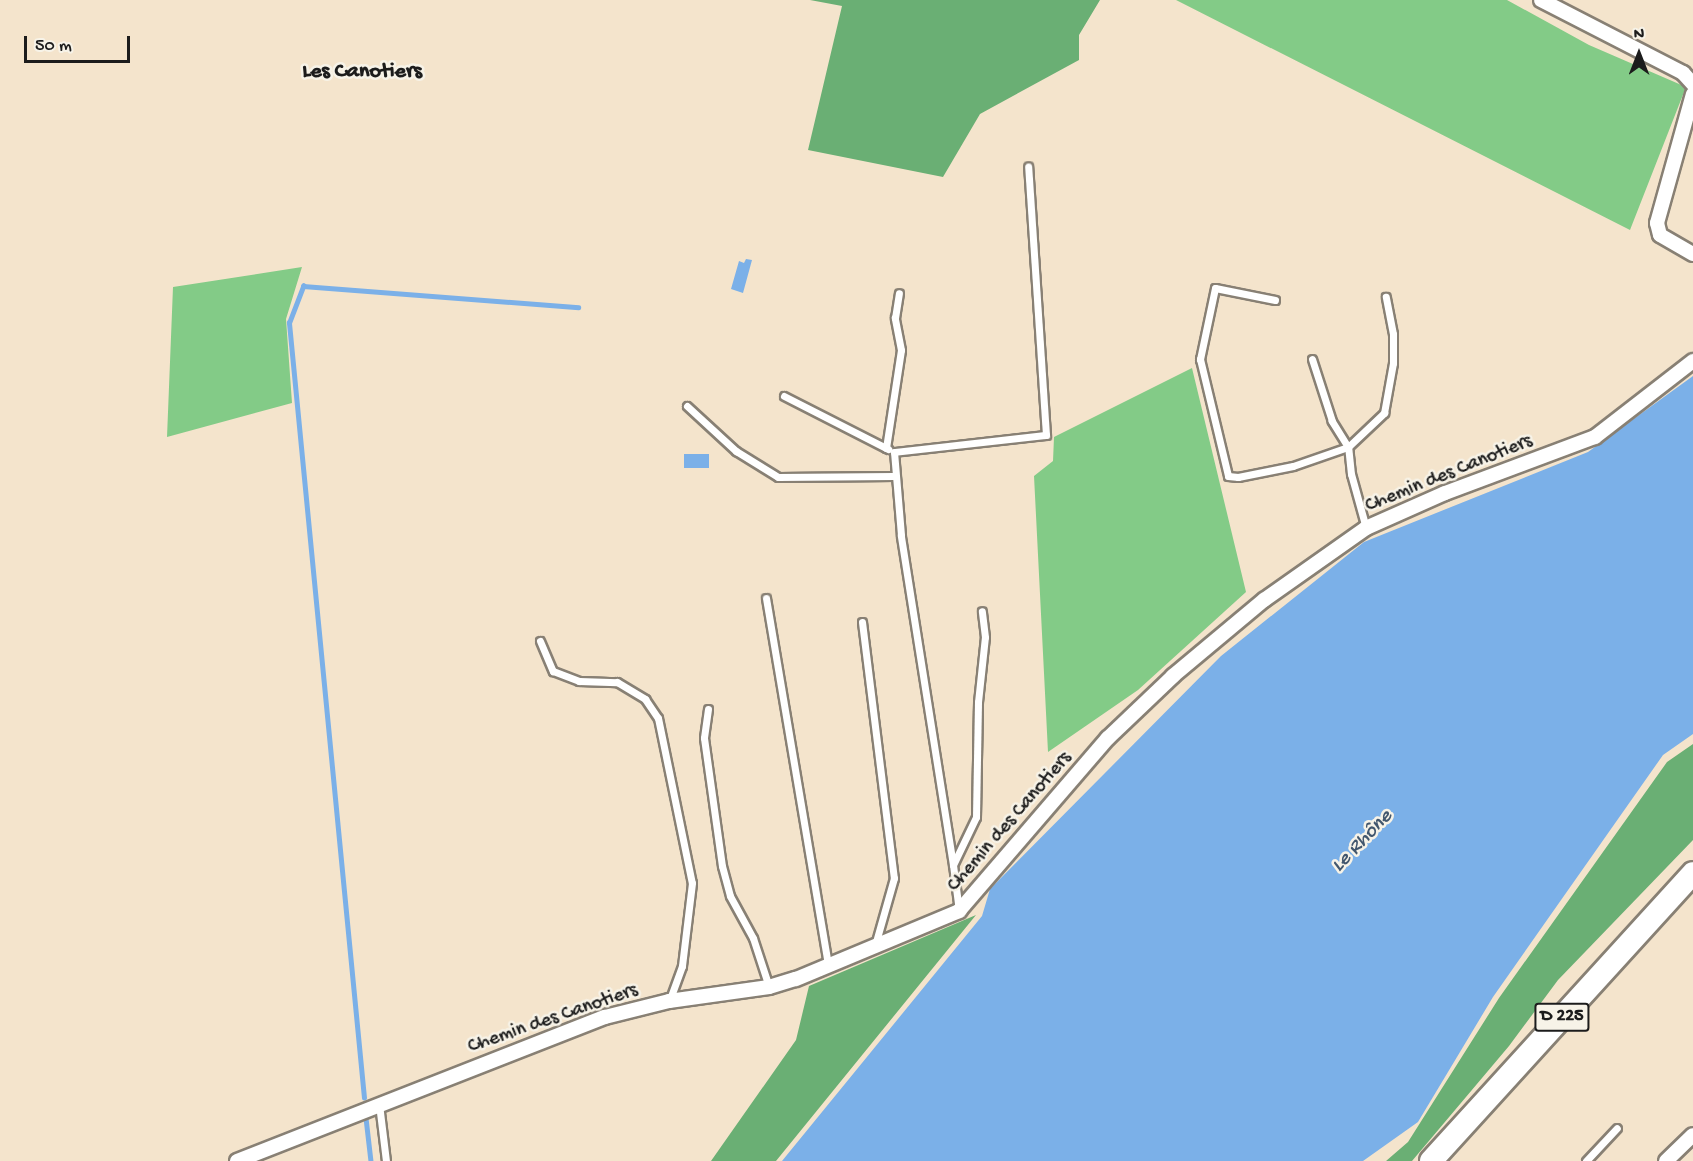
<!DOCTYPE html>
<html>
<head>
<meta charset="utf-8">
<style>
	body { margin:0 }
	#map { position:relative; width:1693px; height:1161px; overflow:hidden; background:#f4e4cc; font-family:"Gochi Hand",sans-serif }
	div>[style] { position:absolute }
	[style*='--x'] { left:calc(var(--x)*1px); top:calc(var(--y)*1px); width:calc(var(--w)*1px); rotate:calc(var(--a)*1deg) }
	.green>* { inset:0; background:#83cb87 }
	.forest>* { inset:0; background:#6aaf74 }
	.water>* { inset:0; background:#7bb0e8 }
	.stream>* { height:4.5px; margin:-2.25px; padding:0 2.25px; transform-origin:2.25px; border-radius:2.25px; background:#7bb0e8 }
	.roads { filter:drop-shadow(2px 0 #888074) drop-shadow(-2px 0 #888074) drop-shadow(0 2px #888074) drop-shadow(0 -2px #888074) }
	.service>* { height:7px; margin:-3.5px; padding:0 3.5px; transform-origin:3.5px; border-radius:3.5px; background:#fff }
	.minor>* { height:14px; margin:-7px; padding:0 7px; transform-origin:7px; border-radius:7px; background:#fff }
	.trunk>* { height:22px; margin:-11px; padding:0 11px; transform-origin:11px; border-radius:11px; background:#fff }
	span { translate:-50% -50%; white-space:nowrap; text-align:center; line-height:1.15; -webkit-text-stroke:5px #f7f3e8; paint-order:stroke }
	.shield-label span { padding:2px 4px; background:#f7f3e8; border:2px solid; border-radius:4px; -webkit-text-stroke-width:0 }
	.shield-label { font-size:18px; color:#1c1c1c; font-weight:700 }
	.street-label { font-size:20px; color:#1c1c1c }
	.water-label { font-size:21px; color:#42576e; font-style:italic }
	.quarter-label { font-size:22px; color:#1c1c1c; font-weight:700 }
	.north { position:absolute; left:1609px; top:24px; width:60px; height:60px; -webkit-text-stroke:4px #f7f3e8; paint-order:stroke; rotate:0deg; font-size:16px; font-weight:700; line-height:24px; text-align:center; color:#1c1c1c }
	.north::after { content:''; display:block; margin:auto; width:21px; height:27px; background:#1c1c1c; clip-path:polygon(50% 0,100% 100%,50% 72%,0 100%) }
	.scale { position:absolute; left:24px; top:36px; width:106px; height:27px; box-sizing:border-box; border:3px solid #1c1c1c; border-top:0; padding-left:8px; font-size:18px; line-height:21px; white-space:nowrap; color:#1c1c1c; -webkit-text-stroke:4px #f7f3e8; paint-order:stroke }
</style>
</head>
<body>
<div id="map">
	<div class="green">
		<i style="clip-path:polygon(1176px 0,1507px 0,1589px 45px,1686px 87px,1630px 230px)"></i>
		<i style="clip-path:polygon(302px 267px,286px 319px,292px 403px,167px 437px,173px 287px)"></i>
		<i style="clip-path:polygon(1192px 368px,1246px 592px,1138px 690px,1048px 752px,1034px 476px,1053px 461px,1054px 437px)"></i>
	</div>
	<div class="forest">
		<i style="clip-path:polygon(810px 0,1100px 0,1079px 35px,1079px 60px,980px 114px,943px 177px,808px 150px,842px 6px)"></i>
		<i style="clip-path:polygon(1693px 744px,1693px 840px,1558px 980px,1509px 1046px,1412px 1161px,1386px 1161px,1408px 1142px,1499px 998px,1667px 762px)"></i>
		<i style="clip-path:polygon(976px 915px,776px 1161px,711px 1161px,796px 1040px,809px 986px)"></i>
	</div>
	<div class="water">
		<i style="clip-path:polygon(746px 259px,752px 260px,743px 293px,731px 289px,739px 261px,744px 263px)"></i>
		<i style="clip-path:polygon(1693px 376px,1693px 734px,1663px 755px,1493px 997px,1418px 1122px,1363px 1161px,782px 1161px,982px 916px,990px 889px,1221px 656px,1364px 542px,1588px 452px)"></i>
		<i style="clip-path:polygon(684px 454px,709px 454px,709px 468px,684px 468px)"></i>
	</div>
	<div class="stream">
		<i style="--x:364;--y:1098;--w:779;--a:-95.53"></i>
		<i style="--x:289;--y:323;--w:40;--a:-69"></i>
		<i style="--x:303;--y:286;--w:276;--a:4.4"></i>
		<i style="--x:366;--y:1118;--w:43;--a:83.4"></i>
	</div>
	<div class="roads">
		<div class="service">
			<i style="--x:1275;--y:300;--w:61;--a:-168.7"></i>
			<i style="--x:1215;--y:288;--w:73;--a:101.9"></i>
			<i style="--x:1200;--y:359;--w:120;--a:76.5"></i>
			<i style="--x:1228;--y:476;--w:10;--a:6"></i>
			<i style="--x:1238;--y:477;--w:56;--a:-11.3"></i>
			<i style="--x:1293;--y:466;--w:58;--a:-19.1"></i>
			<i style="--x:1348;--y:447;--w:31;--a:-122"></i>
			<i style="--x:1332;--y:421;--w:65;--a:-107.9"></i>
			<i style="--x:784;--y:396;--w:117;--a:27"></i>
			<i style="--x:687;--y:406;--w:67;--a:42.6"></i>
			<i style="--x:736;--y:451;--w:49;--a:31.8"></i>
			<i style="--x:778;--y:477;--w:116;--a:-0.5"></i>
			<i style="--x:886;--y:448;--w:99;--a:-81.3"></i>
			<i style="--x:901;--y:350;--w:33;--a:-101"></i>
			<i style="--x:895;--y:318;--w:25;--a:-81"></i>
			<i style="--x:1366;--y:528;--w:56;--a:-105.5"></i>
			<i style="--x:1351;--y:474;--w:27;--a:-96"></i>
			<i style="--x:1348;--y:447;--w:50;--a:-43.4"></i>
			<i style="--x:1384;--y:413;--w:51;--a:-79.8"></i>
			<i style="--x:1393;--y:363;--w:29;--a:-90"></i>
			<i style="--x:1393;--y:334;--w:38;--a:-101"></i>
			<i style="--x:766;--y:598;--w:373;--a:80.4"></i>
			<i style="--x:862;--y:622;--w:258;--a:82.9"></i>
			<i style="--x:894;--y:878;--w:70;--a:105.8"></i>
			<i style="--x:540;--y:641;--w:33;--a:67"></i>
			<i style="--x:553;--y:671;--w:28;--a:21"></i>
			<i style="--x:579;--y:681;--w:38;--a:2"></i>
			<i style="--x:617;--y:682;--w:33;--a:31"></i>
			<i style="--x:645;--y:699;--w:23;--a:56"></i>
			<i style="--x:658;--y:718;--w:168;--a:78.4"></i>
			<i style="--x:692;--y:883;--w:84;--a:96.9"></i>
			<i style="--x:682;--y:966;--w:37;--a:110"></i>
			<i style="--x:708;--y:709;--w:29;--a:98"></i>
			<i style="--x:704;--y:738;--w:129;--a:82"></i>
			<i style="--x:722;--y:866;--w:31;--a:75"></i>
			<i style="--x:730;--y:896;--w:48;--a:61.3"></i>
			<i style="--x:753;--y:938;--w:52;--a:71.9"></i>
			<i style="--x:953;--y:865;--w:334;--a:-99"></i>
			<i style="--x:901;--y:535;--w:83;--a:-94.8"></i>
			<i style="--x:894;--y:452;--w:153;--a:-6.4"></i>
			<i style="--x:1046;--y:435;--w:269;--a:-93.8"></i>
			<i style="--x:959;--y:911;--w:46;--a:-97.4"></i>
			<i style="--x:953;--y:865;--w:53;--a:-64.4"></i>
			<i style="--x:976;--y:817;--w:115;--a:-89"></i>
			<i style="--x:978;--y:702;--w:65;--a:-83.9"></i>
			<i style="--x:985;--y:637;--w:26;--a:-97"></i>
			<i style="--x:379;--y:1104;--w:57;--a:83"></i>
			<i style="--x:1586;--y:1161;--w:45;--a:-46.8"></i>
		</div>
		<div class="minor">
			<i style="--x:1541;--y:0;--w:160;--a:27.2"></i>
			<i style="--x:1683;--y:73;--w:15;--a:48"></i>
			<i style="--x:1693;--y:94;--w:134;--a:105.6"></i>
			<i style="--x:1657;--y:223;--w:12;--a:76"></i>
			<i style="--x:1660;--y:235;--w:38;--a:30"></i>
			<i style="--x:237;--y:1161;--w:395;--a:-21.4"></i>
			<i style="--x:605;--y:1017;--w:66;--a:-14"></i>
			<i style="--x:669;--y:1001;--w:101;--a:-8"></i>
			<i style="--x:769;--y:987;--w:28;--a:-17"></i>
			<i style="--x:796;--y:979;--w:177;--a:-22.6"></i>
			<i style="--x:959;--y:911;--w:228;--a:-49.3"></i>
			<i style="--x:1108;--y:738;--w:90;--a:-43.6"></i>
			<i style="--x:1173;--y:676;--w:119;--a:-39.9"></i>
			<i style="--x:1264;--y:600;--w:125;--a:-35.2"></i>
			<i style="--x:1366;--y:528;--w:86;--a:-23.9"></i>
			<i style="--x:1445;--y:493;--w:160;--a:-20.5"></i>
			<i style="--x:1595;--y:437;--w:124;--a:-37.8"></i>
			<i style="--x:1666;--y:1161;--w:37;--a:-44"></i>
		</div>
		<div class="trunk">
			<i style="--x:1431;--y:1161;--w:389;--a:-47.7"></i>
		</div>
	</div>
	<div class="shield-label">
		<span style="left:1562px;top:1017px">D 225</span>
	</div>
	<div class="street-label">
		<span style="left:1449px;top:474px;rotate:-22deg">Chemin des Canotiers</span>
		<span style="left:1010px;top:822px;rotate:-49deg">Chemin des Canotiers</span>
		<span style="left:553px;top:1019px;rotate:-19deg">Chemin des Canotiers</span>
	</div>
	<div class="water-label">
		<span style="left:1363px;top:842px;rotate:-46deg">Le Rhône</span>
	</div>
	<div class="quarter-label">
		<span style="left:362px;top:73px">Les Canotiers</span>
	</div>
	<div class="north">N</div>
	<div class="scale">50 m</div>
</div>
</body>
</html>
